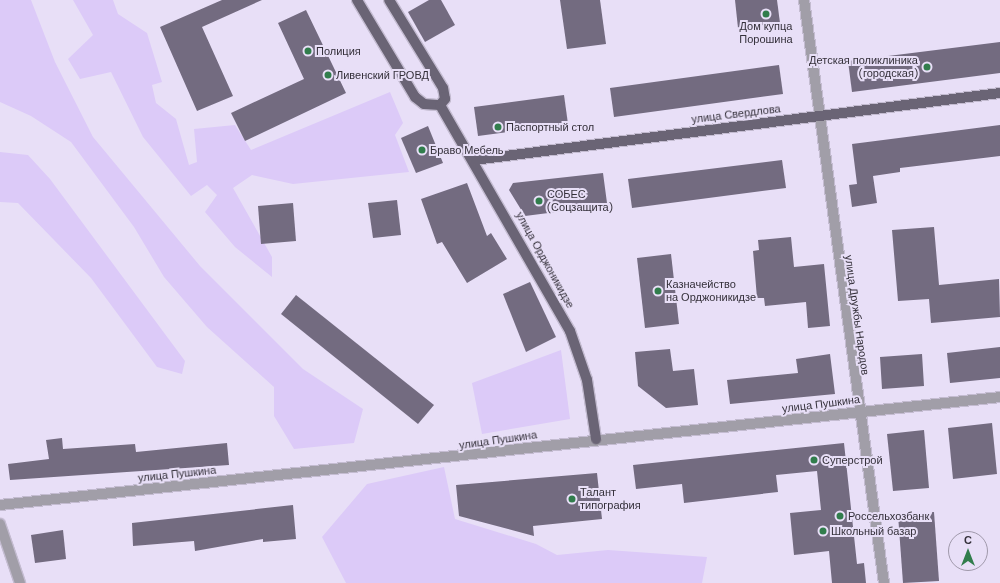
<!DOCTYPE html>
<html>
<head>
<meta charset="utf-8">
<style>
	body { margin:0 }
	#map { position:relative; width:1000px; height:583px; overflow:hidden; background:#e8dff7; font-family:"DM Sans",sans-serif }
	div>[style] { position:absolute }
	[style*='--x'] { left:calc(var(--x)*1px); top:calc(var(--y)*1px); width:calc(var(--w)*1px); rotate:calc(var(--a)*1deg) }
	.green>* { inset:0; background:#dccaf8 }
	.building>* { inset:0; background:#736b80 }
	.roads { filter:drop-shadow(1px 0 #c4bcd1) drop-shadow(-1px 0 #c4bcd1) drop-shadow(0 1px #c4bcd1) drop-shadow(0 -1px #c4bcd1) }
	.minor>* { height:10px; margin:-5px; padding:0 5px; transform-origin:5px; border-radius:5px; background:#a19ea8 }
	.major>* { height:10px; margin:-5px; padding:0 5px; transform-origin:5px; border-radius:5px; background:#6a6475 }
	.dots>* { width:11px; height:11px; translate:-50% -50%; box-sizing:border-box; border:2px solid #e8dff7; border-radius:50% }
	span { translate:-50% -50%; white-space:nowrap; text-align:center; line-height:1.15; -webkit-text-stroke:4px #e8dff7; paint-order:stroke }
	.poi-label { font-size:11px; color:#34303a }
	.left { translate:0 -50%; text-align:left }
	.right { translate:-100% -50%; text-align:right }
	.street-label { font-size:11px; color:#34303a }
	.north { position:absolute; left:948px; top:531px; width:40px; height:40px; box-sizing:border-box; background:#e8dff7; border:1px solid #a099ab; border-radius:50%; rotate:0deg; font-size:11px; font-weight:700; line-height:16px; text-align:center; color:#34303a }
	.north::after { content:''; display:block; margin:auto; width:14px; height:18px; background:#317d4c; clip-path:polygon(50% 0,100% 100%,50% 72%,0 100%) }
</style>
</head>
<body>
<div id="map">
	<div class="green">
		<i style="clip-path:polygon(0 0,31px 0,55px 62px,93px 137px,200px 266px,303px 369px,363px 409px,354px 443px,294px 449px,274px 416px,274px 387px,207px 327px,164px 277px,134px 227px,71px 142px,31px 116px,0 102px)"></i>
		<i style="clip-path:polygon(73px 0,113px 0,118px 14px,147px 33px,162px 82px,152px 85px,156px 103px,176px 119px,189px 165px,197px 162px,194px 129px,235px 125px,251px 150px,390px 92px,403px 123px,395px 135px,409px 172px,293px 184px,252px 175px,233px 188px,272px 257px,272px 277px,235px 247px,205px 212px,217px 195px,207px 185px,191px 196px,143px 137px,111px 72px,80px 79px,68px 59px,93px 35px)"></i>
		<i style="clip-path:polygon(0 152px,28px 155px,50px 179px,185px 361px,182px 374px,157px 367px,91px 278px,18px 203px,0 202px)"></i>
		<i style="clip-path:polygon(561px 350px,570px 419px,482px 434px,472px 383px)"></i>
		<i style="clip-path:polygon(444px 467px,455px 519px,536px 544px,557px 555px,608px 550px,707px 557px,702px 583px,346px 583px,322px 537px,367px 484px)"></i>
	</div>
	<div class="building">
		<i style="clip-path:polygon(222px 0,262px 0,202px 27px,233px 96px,197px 111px,160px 27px)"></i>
		<i style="clip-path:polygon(429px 0,441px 0,455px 25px,425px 42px,408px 12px)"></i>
		<i style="clip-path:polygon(560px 0,600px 0,606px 44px,567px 49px)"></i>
		<i style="clip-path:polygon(735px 0,777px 0,780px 23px,738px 28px)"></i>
		<i style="clip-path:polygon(306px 10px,346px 93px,245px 141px,231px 113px,304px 79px,278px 23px)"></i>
		<i style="clip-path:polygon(1000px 42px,1000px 73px,852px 92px,848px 61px)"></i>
		<i style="clip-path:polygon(779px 65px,783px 94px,614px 117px,610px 88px)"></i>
		<i style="clip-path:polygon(564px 95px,568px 124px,478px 136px,474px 107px)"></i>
		<i style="clip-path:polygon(1000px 125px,1000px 156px,900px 168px,900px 172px,873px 176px,877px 203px,852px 207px,849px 185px,857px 184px,852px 144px)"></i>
		<i style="clip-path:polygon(428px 126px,443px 163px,416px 173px,401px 138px)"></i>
		<i style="clip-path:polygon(782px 160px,786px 188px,632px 208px,628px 179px)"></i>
		<i style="clip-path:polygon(603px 173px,607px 203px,563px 208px,564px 211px,525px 216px,509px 190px,513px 183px)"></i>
		<i style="clip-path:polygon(467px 183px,487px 236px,491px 233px,507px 259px,467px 283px,442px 242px,437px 244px,421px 199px)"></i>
		<i style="clip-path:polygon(397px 200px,401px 235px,373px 238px,368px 203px)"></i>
		<i style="clip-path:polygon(293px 203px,296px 241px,261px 244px,258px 206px)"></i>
		<i style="clip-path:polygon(934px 227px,939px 285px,999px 279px,1000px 317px,931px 323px,929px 299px,898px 301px,892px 230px)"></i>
		<i style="clip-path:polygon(791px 237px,794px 267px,824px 264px,830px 326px,808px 328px,806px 302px,765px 306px,764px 298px,757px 298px,753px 251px,759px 250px,758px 240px)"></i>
		<i style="clip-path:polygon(671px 254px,679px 324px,645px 328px,637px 258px)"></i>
		<i style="clip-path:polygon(530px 282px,556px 337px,526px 352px,503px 294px)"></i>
		<i style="clip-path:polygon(296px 295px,434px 405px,418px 424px,281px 314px)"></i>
		<i style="clip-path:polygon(1000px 347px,1000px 378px,950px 383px,947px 353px)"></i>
		<i style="clip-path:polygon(670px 349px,673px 371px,694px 369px,698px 405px,666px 408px,638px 386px,635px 352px)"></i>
		<i style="clip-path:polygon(830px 354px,835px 394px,730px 404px,727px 380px,798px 373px,796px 359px)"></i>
		<i style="clip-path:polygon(922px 354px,924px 386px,882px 389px,880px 357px)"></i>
		<i style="clip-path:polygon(992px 423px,997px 474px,953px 479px,948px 428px)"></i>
		<i style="clip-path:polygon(924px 430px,929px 488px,893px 491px,887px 434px)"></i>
		<i style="clip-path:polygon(62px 438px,63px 449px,135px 444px,136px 452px,227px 443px,229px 465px,10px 480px,8px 464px,49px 459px,46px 440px)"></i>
		<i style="clip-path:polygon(844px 443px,857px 564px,864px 563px,866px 583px,832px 583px,829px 551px,794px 555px,790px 513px,821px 510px,817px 471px,776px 475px,778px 492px,684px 503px,682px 484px,636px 489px,633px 465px)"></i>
		<i style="clip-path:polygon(597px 473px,602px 519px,533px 526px,534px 536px,459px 516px,456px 485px)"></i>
		<i style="clip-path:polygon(293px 505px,296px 539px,263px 542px,263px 539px,195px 551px,194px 541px,133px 546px,132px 523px)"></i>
		<i style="clip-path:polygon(934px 512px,939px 581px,903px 583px,898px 515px)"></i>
		<i style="clip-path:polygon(63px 530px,66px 559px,35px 563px,31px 535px)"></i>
	</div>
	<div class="roads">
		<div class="minor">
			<i style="--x:804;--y:0;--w:588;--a:82.19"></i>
			<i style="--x:0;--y:505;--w:1006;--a:-6.16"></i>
			<i style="--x:0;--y:524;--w:62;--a:71.3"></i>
		</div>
		<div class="major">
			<i style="--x:357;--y:0;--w:113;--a:59.1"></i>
			<i style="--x:415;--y:97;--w:11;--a:38"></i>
			<i style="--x:424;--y:104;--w:16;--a:4"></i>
			<i style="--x:440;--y:105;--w:8;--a:-50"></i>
			<i style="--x:445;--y:99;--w:11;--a:-100"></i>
			<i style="--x:443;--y:88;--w:103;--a:-121.5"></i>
			<i style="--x:440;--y:105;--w:261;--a:60.1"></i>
			<i style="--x:570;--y:331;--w:52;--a:70.9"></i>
			<i style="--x:587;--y:380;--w:60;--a:81.3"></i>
			<i style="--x:474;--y:160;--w:530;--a:-7.26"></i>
		</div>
	</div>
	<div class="dots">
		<i style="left:766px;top:14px;background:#317d4c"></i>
		<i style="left:308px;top:51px;background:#317d4c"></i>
		<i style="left:927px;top:67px;background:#317d4c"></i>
		<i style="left:328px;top:75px;background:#317d4c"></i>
		<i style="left:498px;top:127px;background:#317d4c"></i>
		<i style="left:422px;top:150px;background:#317d4c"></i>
		<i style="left:539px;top:201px;background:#317d4c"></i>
		<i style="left:658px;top:291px;background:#317d4c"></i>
		<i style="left:814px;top:460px;background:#317d4c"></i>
		<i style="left:572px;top:499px;background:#317d4c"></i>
		<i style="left:840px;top:516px;background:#317d4c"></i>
		<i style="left:823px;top:531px;background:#317d4c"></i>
	</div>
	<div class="poi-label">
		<span style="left:766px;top:33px">Дом купца<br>Порошина</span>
		<span class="left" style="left:316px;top:51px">Полиция</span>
		<span class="right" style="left:918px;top:67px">Детская поликлиника<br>(городская)</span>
		<span class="left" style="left:336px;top:75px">Ливенский ГРОВД</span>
		<span class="left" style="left:506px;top:127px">Паспортный стол</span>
		<span class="left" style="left:430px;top:150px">Браво Мебель</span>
		<span class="left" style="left:547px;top:201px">СОБЕС<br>(Соцзащита)</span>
		<span class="left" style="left:666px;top:291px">Казначейство<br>на Орджоникидзе</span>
		<span class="left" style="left:822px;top:460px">Суперстрой</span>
		<span class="left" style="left:580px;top:499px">Талант<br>типография</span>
		<span class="left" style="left:848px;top:516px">Россельхозбанк</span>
		<span class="left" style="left:831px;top:531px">Школьный базар</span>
	</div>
	<div class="street-label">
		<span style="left:736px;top:114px;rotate:-7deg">улица Свердлова</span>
		<span style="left:545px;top:260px;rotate:61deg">улица Орджоникидзе</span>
		<span style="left:857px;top:315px;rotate:82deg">улица Дружбы Народов</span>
		<span style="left:821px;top:404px;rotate:-7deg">улица Пушкина</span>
		<span style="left:498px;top:440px;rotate:-8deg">улица Пушкина</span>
		<span style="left:177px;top:474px;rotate:-6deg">улица Пушкина</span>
	</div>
	<div class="north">С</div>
</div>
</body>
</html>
